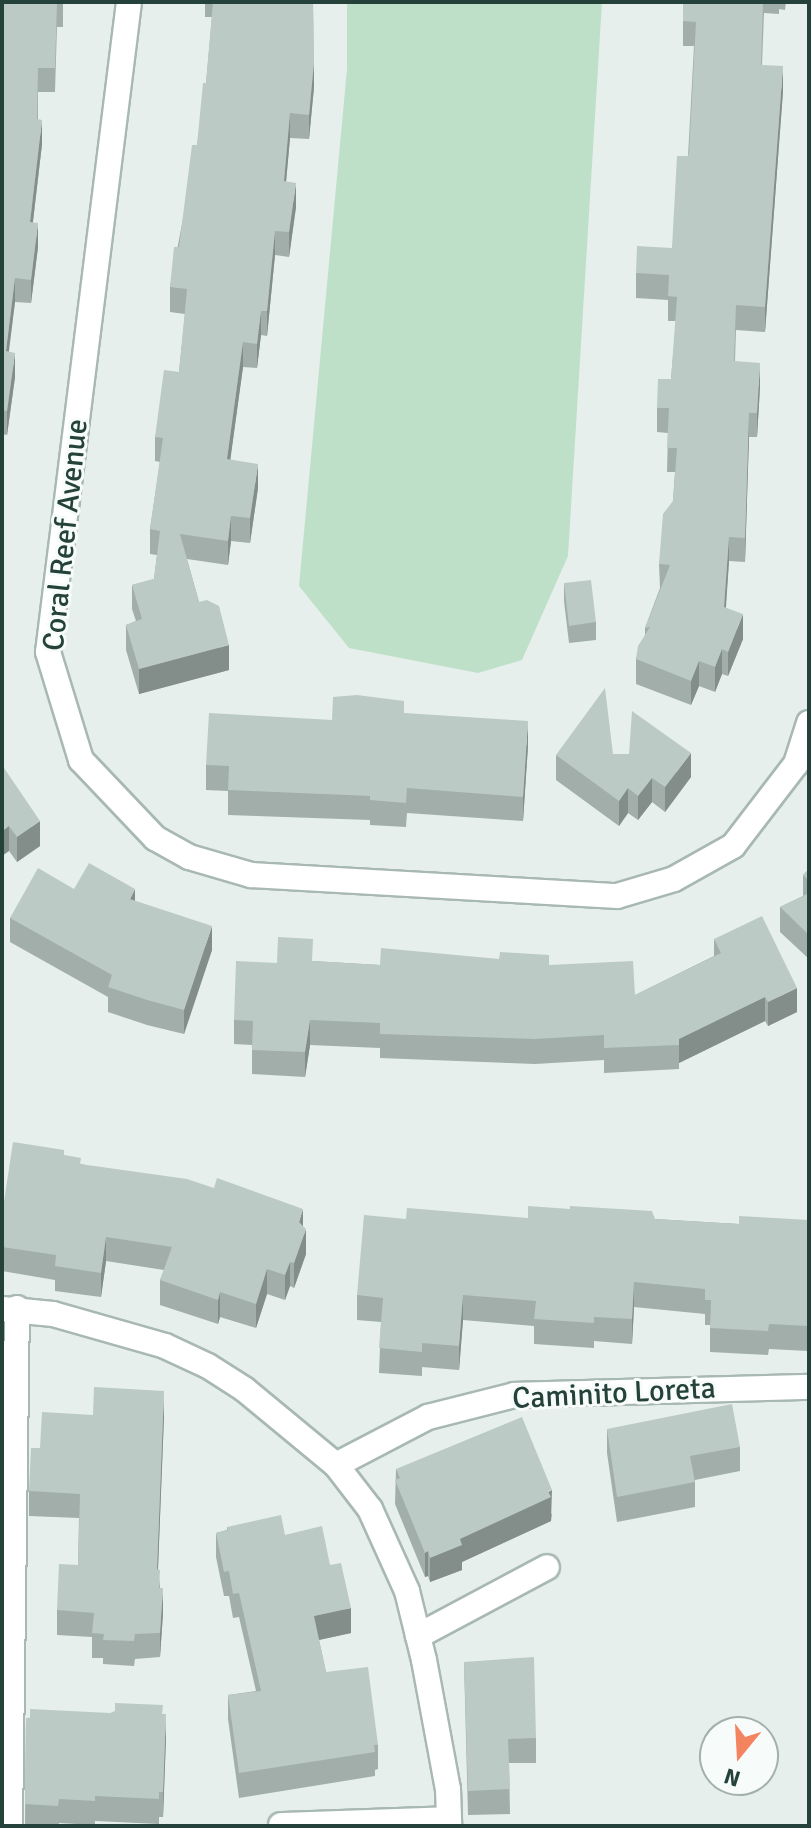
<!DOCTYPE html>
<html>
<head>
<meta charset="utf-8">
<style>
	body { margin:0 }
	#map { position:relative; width:811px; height:1828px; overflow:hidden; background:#e6efeb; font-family:Signika,sans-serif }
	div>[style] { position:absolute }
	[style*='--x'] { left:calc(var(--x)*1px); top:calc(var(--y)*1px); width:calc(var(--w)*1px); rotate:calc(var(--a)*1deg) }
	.green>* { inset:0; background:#bfe0c8 }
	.roads { filter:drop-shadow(2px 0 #a8b8b2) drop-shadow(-2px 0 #a8b8b2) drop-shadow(0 2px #a8b8b2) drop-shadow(0 -2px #a8b8b2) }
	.minor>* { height:24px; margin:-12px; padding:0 12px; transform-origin:12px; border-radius:12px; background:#fff }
	.wall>* { inset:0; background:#a1aea9 }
	.shaded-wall>* { inset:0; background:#838d89 }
	.building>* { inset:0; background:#bbcac4 }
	span { translate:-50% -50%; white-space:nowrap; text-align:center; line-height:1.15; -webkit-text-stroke:6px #f7fbf9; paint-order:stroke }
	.street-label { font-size:30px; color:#24423a }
	.frame { position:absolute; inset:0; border:4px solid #24423a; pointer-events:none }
	.north { position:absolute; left:699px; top:1716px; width:80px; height:80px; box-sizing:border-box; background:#f7fbf9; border:2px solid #a3b1ad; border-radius:50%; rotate:198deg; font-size:22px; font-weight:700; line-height:32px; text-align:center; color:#24423a }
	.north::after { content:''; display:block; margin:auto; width:28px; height:36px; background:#f4845f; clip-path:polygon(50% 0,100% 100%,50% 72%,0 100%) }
</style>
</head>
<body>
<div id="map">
	<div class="green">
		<i style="clip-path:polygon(347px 2px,602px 2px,568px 556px,522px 660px,478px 673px,349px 648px,299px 586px,347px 69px)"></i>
	</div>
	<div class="roads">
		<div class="minor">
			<i style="--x:129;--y:2;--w:655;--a:97.1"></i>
			<i style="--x:48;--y:652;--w:113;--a:73"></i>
			<i style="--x:81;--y:760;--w:108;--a:46.5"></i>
			<i style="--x:155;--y:838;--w:39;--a:29"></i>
			<i style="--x:189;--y:857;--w:65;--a:16.2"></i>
			<i style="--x:251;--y:875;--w:367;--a:3.3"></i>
			<i style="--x:617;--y:896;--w:59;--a:-16.6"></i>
			<i style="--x:674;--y:879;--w:68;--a:-29.2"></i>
			<i style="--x:733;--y:846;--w:103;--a:-52.5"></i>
			<i style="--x:796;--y:764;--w:43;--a:-72.4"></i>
			<i style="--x:2;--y:1309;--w:51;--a:5.6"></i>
			<i style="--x:53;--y:1314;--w:116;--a:15.9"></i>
			<i style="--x:165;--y:1346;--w:47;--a:24.9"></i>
			<i style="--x:208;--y:1366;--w:43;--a:32.6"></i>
			<i style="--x:244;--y:1389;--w:119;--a:39.6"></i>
			<i style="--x:336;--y:1465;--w:56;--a:52.3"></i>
			<i style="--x:370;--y:1509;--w:90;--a:65.7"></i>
			<i style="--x:407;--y:1591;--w:71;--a:76.2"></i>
			<i style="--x:424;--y:1660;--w:131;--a:79.5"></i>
			<i style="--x:448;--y:1789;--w:37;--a:88"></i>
			<i style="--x:336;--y:1465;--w:104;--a:-27.6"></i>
			<i style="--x:428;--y:1417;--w:89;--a:-14.3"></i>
			<i style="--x:514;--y:1395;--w:295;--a:-1.6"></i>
			<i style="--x:418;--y:1636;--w:146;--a:-28.1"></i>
			<i style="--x:281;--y:1825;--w:168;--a:-2"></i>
			<i style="--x:10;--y:1826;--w:518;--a:-89.23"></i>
		</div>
	</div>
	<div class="wall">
		<i style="clip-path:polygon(2px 2px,63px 2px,63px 27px,57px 27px,55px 92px,38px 92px,38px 119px,42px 144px,33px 222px,38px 247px,31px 303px,15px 302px,8px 352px,15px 377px,7px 435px,2px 434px)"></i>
		<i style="clip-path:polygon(205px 2px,313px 2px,314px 87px,309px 139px,290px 138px,286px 181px,296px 207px,289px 257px,275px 255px,267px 336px,261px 335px,257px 368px,243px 367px,230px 460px,258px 488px,250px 543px,231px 541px,228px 565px,187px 559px,199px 602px,229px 670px,139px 694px,126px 650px,126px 625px,136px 621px,132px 609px,132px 585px,154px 579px,157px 555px,150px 554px,150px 529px,160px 462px,155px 461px,155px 437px,179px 372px,185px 314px,170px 312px,170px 287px,197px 145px,206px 83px,212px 17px,205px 17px)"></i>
		<i style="clip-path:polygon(683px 2px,786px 2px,785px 10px,779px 9px,779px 14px,764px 13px,762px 65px,783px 91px,765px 332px,736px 330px,735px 361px,760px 387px,757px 437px,749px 437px,745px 562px,729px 561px,726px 608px,743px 639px,728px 676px,722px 674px,715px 692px,699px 686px,691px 705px,636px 684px,636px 659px,645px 635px,645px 628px,660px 588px,659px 564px,673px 501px,675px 472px,667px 472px,668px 433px,657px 432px,657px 408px,671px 379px,676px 321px,668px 321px,668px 300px,636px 298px,636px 273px,672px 248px,688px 156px,694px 46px,683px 46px)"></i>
		<i style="clip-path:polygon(564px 583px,596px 622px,596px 640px,569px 643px,564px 601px)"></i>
		<i style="clip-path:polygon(404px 713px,528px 746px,523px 821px,407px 813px,406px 827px,370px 825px,370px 820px,228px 815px,228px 791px,206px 790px,206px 765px,332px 720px)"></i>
		<i style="clip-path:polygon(613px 754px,691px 777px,665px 812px,652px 802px,638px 820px,628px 813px,619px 826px,556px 780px,556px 755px)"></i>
		<i style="clip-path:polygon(2px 765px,40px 846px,17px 862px,9px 851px)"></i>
		<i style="clip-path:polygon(809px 869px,809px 959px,780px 932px,780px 907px,803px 896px,803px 875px)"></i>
		<i style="clip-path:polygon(74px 889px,135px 901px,212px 950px,184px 1034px,147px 1025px,108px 1012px,108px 997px,10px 942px,10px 918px)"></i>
		<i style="clip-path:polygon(714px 939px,797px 1012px,768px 1026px,765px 1021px,679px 1063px,679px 1069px,604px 1073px,604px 1060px,535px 1064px,380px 1058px,380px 1048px,310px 1045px,305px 1077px,252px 1074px,252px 1045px,234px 1044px,234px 1020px,277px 963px,313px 961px,380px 965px,549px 965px,635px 995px,714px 956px)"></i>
		<i style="clip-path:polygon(64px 1155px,81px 1164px,303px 1227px,306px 1254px,294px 1288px,290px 1286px,285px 1300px,267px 1294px,256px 1328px,220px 1317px,218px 1324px,160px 1305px,160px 1280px,164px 1270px,106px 1261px,101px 1297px,55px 1291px,55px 1280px,2px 1271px,2px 1215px)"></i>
		<i style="clip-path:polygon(528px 1218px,655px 1219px,739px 1224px,809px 1220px,808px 1351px,769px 1349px,768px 1355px,710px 1352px,710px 1325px,705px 1325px,705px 1314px,634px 1307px,632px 1344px,594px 1341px,594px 1348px,534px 1344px,534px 1326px,463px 1320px,459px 1370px,422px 1367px,422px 1376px,379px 1373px,381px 1322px,357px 1320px,357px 1295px,406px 1219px)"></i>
		<i style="clip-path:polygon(93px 1415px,164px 1416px,158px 1569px,163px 1613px,160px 1657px,135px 1659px,134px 1666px,103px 1664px,103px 1658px,92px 1658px,92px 1637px,57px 1635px,57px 1610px,78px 1565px,79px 1518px,29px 1516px,29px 1491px,40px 1448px)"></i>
		<i style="clip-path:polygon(607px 1429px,740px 1447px,740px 1471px,695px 1480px,695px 1507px,617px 1522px,607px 1453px)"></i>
		<i style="clip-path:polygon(396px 1469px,552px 1514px,551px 1521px,462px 1562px,462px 1570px,430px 1582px,428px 1576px,425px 1577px,395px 1504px)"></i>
		<i style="clip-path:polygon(227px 1527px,285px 1535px,330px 1565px,351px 1633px,319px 1640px,326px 1672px,378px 1745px,378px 1769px,375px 1770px,375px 1776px,239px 1798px,228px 1719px,228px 1695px,256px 1691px,239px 1617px,233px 1618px,229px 1596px,224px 1596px,216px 1557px,216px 1533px,227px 1530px)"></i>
		<i style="clip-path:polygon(464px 1662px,536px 1738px,536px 1763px,509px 1763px,510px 1814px,468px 1815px)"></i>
		<i style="clip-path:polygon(163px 1714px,166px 1738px,163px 1817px,159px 1817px,159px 1824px,95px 1821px,95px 1825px,59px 1823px,59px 1826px,25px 1826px,26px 1718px)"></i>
	</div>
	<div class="shaded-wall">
		<i style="clip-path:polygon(314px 62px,314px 87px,309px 139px,309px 115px)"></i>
		<i style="clip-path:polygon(783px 66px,783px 91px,765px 332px,765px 307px)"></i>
		<i style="clip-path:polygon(290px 113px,290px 138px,284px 205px,284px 181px)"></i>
		<i style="clip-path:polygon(42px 120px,42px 144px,30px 246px,30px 222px)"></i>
		<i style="clip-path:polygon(296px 183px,296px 207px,289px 257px,289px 232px)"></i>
		<i style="clip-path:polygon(38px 223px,38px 247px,31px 303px,31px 280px)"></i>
		<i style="clip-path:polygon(275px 231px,275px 255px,267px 336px,267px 311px)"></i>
		<i style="clip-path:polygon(15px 278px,15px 302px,6px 375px,6px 351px)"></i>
		<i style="clip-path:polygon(261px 311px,261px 335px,257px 368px,257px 344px)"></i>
		<i style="clip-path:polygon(243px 342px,243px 367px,227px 484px,227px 459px)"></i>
		<i style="clip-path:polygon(15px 353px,15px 377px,7px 435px,7px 411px)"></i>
		<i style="clip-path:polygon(760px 363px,760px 387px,757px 437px,757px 413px)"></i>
		<i style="clip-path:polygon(749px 413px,749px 437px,745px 562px,745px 538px)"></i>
		<i style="clip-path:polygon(258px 464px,258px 488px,250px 543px,250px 518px)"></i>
		<i style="clip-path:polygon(231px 516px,231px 541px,228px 565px,228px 541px)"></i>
		<i style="clip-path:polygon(729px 537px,729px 561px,724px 631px,724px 607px)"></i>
		<i style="clip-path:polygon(743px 614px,743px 639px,728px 676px,728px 652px)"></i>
		<i style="clip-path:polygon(229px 645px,229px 670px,139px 694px,139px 669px)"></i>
		<i style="clip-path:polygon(722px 649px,722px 674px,715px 692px,715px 667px)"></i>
		<i style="clip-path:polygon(699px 661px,699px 686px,691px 705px,691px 681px)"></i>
		<i style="clip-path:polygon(528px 721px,528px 746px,523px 821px,523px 797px)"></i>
		<i style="clip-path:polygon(691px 753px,691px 777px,665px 812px,665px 787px)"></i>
		<i style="clip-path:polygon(652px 778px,652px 802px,638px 820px,638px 796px)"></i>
		<i style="clip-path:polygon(628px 788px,628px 813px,619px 826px,619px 801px)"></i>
		<i style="clip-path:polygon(40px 821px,40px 846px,17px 862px,17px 837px)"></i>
		<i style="clip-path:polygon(9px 826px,9px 851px,2px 856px,2px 831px)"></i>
		<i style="clip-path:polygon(135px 889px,135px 913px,130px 899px)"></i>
		<i style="clip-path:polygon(212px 926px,212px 950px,184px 1034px,184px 1010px)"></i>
		<i style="clip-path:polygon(797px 988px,797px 1012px,768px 1026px,768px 1002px)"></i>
		<i style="clip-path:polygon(765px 997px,765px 1021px,679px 1063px,679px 1039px)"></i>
		<i style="clip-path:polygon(310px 1020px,310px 1045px,305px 1077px,305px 1052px)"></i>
		<i style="clip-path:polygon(303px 1209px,303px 1233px,299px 1222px)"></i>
		<i style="clip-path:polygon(306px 1229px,306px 1254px,294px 1288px,294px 1263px)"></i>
		<i style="clip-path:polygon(106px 1237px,106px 1261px,101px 1297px,101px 1273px)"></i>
		<i style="clip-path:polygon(290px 1262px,290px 1286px,285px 1300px,285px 1275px)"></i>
		<i style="clip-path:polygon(267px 1269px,267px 1294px,256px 1328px,256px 1304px)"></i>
		<i style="clip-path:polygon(634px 1282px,634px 1307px,632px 1344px,632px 1319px)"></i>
		<i style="clip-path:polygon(220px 1292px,220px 1317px,218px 1324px,218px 1300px)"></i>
		<i style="clip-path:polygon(463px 1295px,463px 1320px,459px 1370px,459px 1346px)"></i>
		<i style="clip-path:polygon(164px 1391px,164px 1416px,157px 1594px,157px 1569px)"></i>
		<i style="clip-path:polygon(552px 1490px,551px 1521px,462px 1562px,462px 1570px,430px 1582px,430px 1558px,460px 1539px)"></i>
		<i style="clip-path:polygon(428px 1551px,428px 1576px,425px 1577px,425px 1553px)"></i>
		<i style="clip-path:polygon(163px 1588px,163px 1613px,160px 1657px,160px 1633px)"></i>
		<i style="clip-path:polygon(351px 1608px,351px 1633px,314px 1641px,314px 1616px)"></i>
		<i style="clip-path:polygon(166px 1714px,166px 1738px,163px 1817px,163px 1792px)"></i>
	</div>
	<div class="building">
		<i style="clip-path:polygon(2px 2px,63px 2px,57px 3px,55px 68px,38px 68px,37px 119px,42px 120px,30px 222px,38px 223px,31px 280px,15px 278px,6px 351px,15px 353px,7px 411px,2px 410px)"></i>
		<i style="clip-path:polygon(213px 2px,313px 2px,314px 62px,309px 115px,290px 113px,284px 181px,296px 183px,289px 232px,275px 231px,267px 311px,261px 311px,257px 344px,243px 342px,227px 459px,258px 464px,250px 518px,231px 516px,228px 541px,180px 534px,199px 602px,207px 600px,219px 606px,229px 645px,139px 669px,126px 625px,142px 619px,132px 585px,154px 579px,160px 531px,150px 529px,163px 438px,155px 437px,164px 370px,179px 372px,187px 289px,170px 287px,174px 247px,179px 247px,192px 145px,197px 145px,203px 83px,206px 83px)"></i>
		<i style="clip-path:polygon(683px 2px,763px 2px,761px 65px,783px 66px,765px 307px,736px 305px,734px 361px,760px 363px,757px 413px,749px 413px,745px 538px,729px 537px,724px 607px,743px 614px,728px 652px,722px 649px,715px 667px,699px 661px,691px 681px,636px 659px,638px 646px,650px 627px,645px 628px,670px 565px,659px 564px,663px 514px,673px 501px,677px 448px,667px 448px,669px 408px,657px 408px,658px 379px,671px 379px,677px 297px,668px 296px,669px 275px,636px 273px,637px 246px,672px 248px,677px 156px,688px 156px,689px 153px,696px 22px,683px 21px)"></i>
		<i style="clip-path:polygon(591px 580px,596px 622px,569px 626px,564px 583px)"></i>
		<i style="clip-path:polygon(605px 688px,613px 754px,629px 754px,632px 711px,691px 753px,665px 787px,652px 778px,638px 796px,628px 788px,619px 801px,556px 755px)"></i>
		<i style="clip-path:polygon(357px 695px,404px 701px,404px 713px,528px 721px,523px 797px,407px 788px,406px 803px,370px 800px,370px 796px,228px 790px,229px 766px,206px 765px,209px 713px,332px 720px,333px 697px)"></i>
		<i style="clip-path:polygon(2px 765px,40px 821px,17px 837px,9px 826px,2px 831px)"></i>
		<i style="clip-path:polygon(89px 863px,135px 889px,130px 899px,212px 926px,184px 1010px,147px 1000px,108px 987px,112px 975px,10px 918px,38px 868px,74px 889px)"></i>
		<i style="clip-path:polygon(809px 869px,809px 881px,803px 875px)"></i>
		<i style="clip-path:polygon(809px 893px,809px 935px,780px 907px)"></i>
		<i style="clip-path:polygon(762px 916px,797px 988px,768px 1002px,765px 997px,679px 1039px,679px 1045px,604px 1048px,604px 1035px,535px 1039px,380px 1034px,380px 1023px,310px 1020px,305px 1052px,252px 1050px,253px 1021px,234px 1020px,236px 961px,277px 963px,278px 937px,313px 939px,312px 961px,380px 965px,381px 948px,499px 959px,500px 952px,549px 955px,549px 965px,633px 961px,635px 995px,721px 953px,714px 939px)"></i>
		<i style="clip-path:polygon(13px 1142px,64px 1150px,64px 1155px,81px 1158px,80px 1164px,187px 1179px,214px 1188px,217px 1178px,303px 1209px,299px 1222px,306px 1229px,294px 1263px,290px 1262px,285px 1275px,267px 1269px,256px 1304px,220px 1292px,218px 1300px,160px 1280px,172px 1247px,106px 1237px,101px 1273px,55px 1266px,56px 1255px,2px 1247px,2px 1215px)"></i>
		<i style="clip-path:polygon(528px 1206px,570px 1209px,570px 1206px,652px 1211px,655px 1219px,739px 1224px,739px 1216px,809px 1220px,808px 1326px,769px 1324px,768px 1331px,710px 1328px,711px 1300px,705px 1300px,705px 1289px,634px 1282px,632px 1319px,594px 1317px,594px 1323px,534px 1319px,536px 1301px,463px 1295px,459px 1346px,422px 1343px,422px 1352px,379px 1348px,383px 1298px,357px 1295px,364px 1215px,406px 1219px,407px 1208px,528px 1218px)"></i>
		<i style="clip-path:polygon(94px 1387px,164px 1391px,157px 1569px,160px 1570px,159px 1588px,163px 1588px,160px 1633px,135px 1634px,134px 1641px,103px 1640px,104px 1634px,92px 1633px,94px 1613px,57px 1610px,59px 1564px,78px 1565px,80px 1494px,29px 1491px,31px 1448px,40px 1448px,42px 1412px,93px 1415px)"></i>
		<i style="clip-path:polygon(732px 1404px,740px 1447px,690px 1456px,695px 1482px,617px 1497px,607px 1429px)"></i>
		<i style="clip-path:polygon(522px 1417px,552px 1490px,548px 1491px,551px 1497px,460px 1539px,462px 1545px,430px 1558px,428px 1551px,425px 1553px,395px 1480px,400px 1478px,396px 1469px)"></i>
		<i style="clip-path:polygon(281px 1515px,285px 1535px,322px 1526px,330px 1565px,341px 1563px,351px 1608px,314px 1616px,326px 1672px,368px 1667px,378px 1745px,374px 1745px,375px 1752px,239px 1773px,228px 1695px,261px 1691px,239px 1593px,233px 1594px,229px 1571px,224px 1572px,216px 1533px,228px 1530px,227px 1527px)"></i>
		<i style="clip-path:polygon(534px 1657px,536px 1738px,508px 1739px,510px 1789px,468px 1791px,464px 1662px)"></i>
		<i style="clip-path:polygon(115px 1703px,163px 1705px,162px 1714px,166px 1714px,163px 1792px,159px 1792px,159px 1799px,95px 1796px,95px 1801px,59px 1799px,58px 1806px,25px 1804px,26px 1718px,30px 1718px,30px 1709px,110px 1713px,115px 1711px)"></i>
	</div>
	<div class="street-label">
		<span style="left:66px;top:535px;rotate:-84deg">Coral Reef Avenue</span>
		<span style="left:614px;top:1394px;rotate:-3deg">Caminito Loreta</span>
	</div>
	<div class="frame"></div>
	<div class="north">N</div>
</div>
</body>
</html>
